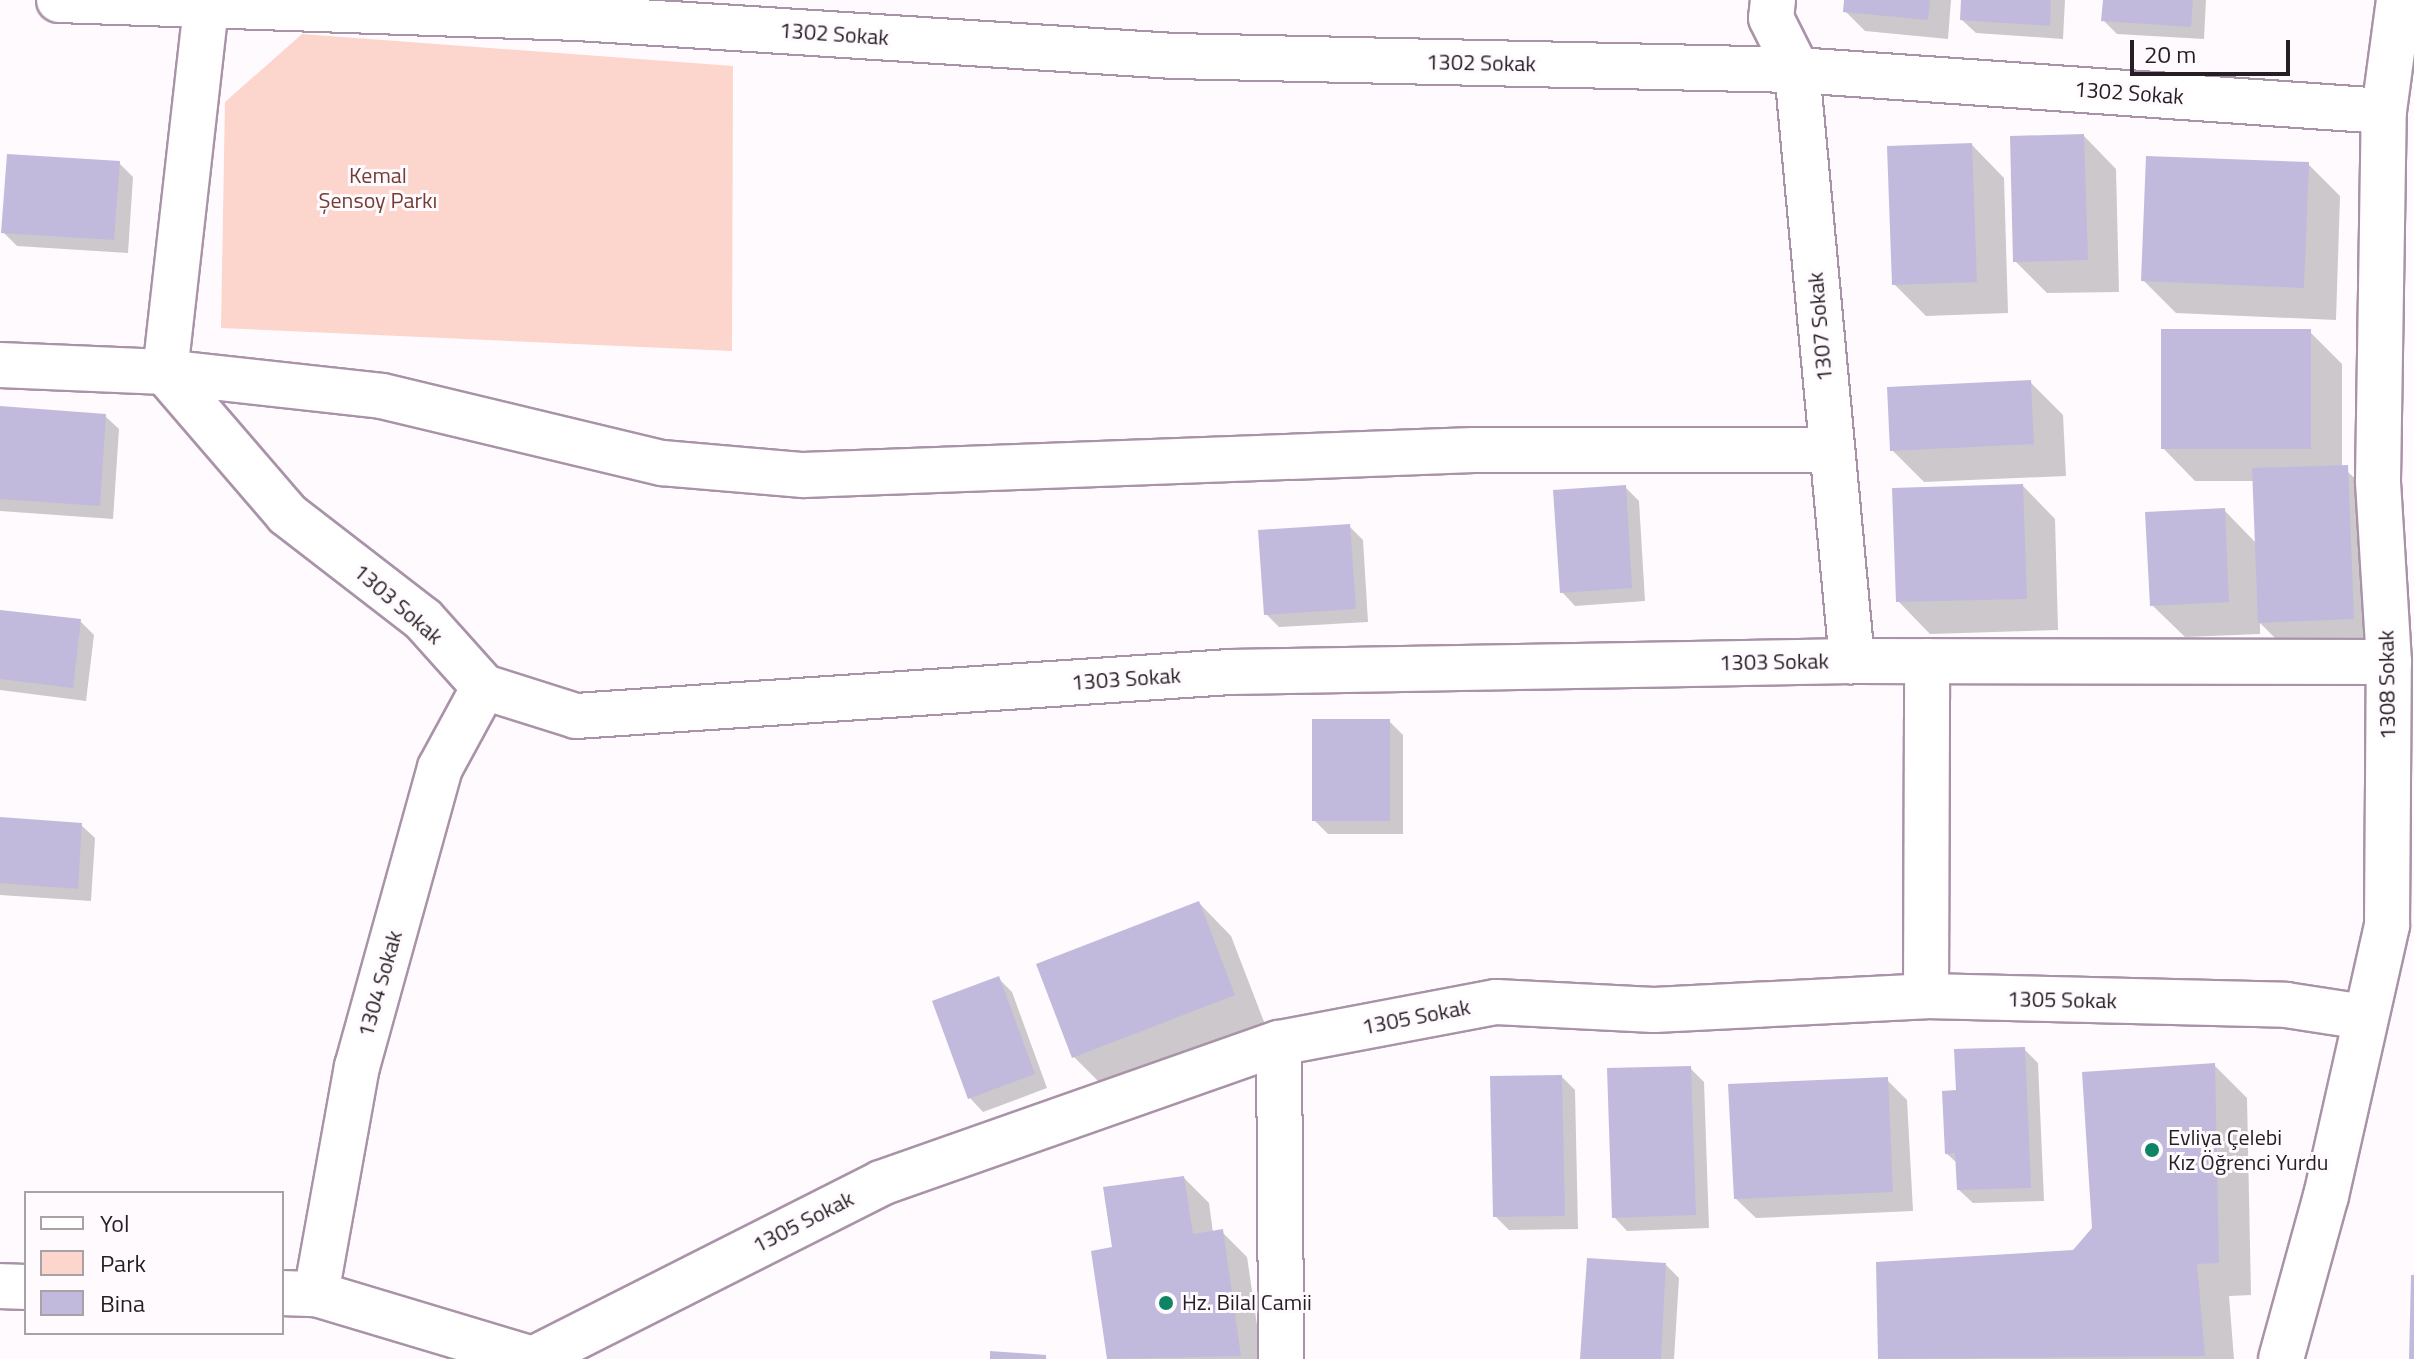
<!DOCTYPE html>
<html>
<head>
<meta charset="utf-8">
<style>
	body { margin:0 }
	#map { position:relative; width:2414px; height:1359px; overflow:hidden; background:#fffafe; font-family:"Titillium Web",sans-serif }
	div>[style] { position:absolute }
	[style*='--x'] { left:calc(var(--x)*1px); top:calc(var(--y)*1px); width:calc(var(--w)*1px); rotate:calc(var(--a)*1deg) }
	.green>* { inset:0; background:#fcd5cd }
	.shadow>* { inset:0; background:#0003 }
	.building>* { inset:0; background:#c2badc }
	.roads { filter:drop-shadow(2px 0 #a993a8) drop-shadow(-2px 0 #a993a8) drop-shadow(0 2px #a993a8) drop-shadow(0 -2px #a993a8) }
	.minor>* { height:44px; margin:-22px; padding:0 22px; transform-origin:22px; border-radius:22px; background:#fff }
	.tertiary>* { height:44px; margin:-22px; padding:0 22px; transform-origin:22px; border-radius:22px; background:#fff }
	.dots>* { width:22px; height:22px; translate:-50% -50%; box-sizing:border-box; border:4px solid #fffafe; border-radius:50% }
	span { translate:-50% -50%; white-space:nowrap; text-align:center; line-height:1.15; -webkit-text-stroke:6px #fffafe; paint-order:stroke }
	.street-label { font-size:22px; color:#261d25 }
	.park-label { font-size:22px; color:#733d33 }
	.poi-label { font-size:22px; color:#261d25 }
	.left { translate:0 -50%; text-align:left }
	.legend { position:absolute; left:24px; top:1191px; width:260px; height:144px; box-sizing:border-box; background:#fffafe; border:2px solid #a8a2a7; margin:0; padding:10px 14px; list-style:none; font-size:24px; color:#261d25 }
	.legend li { display:flex; align-items:center; gap:16px; height:40px }
	.legend b { width:40px; border:2px solid #a8a2a7 }
	.scale { position:absolute; left:2130px; top:40px; width:160px; height:36px; box-sizing:border-box; border:4px solid #261d25; border-top:0; padding-left:10px; font-size:24px; line-height:28px; white-space:nowrap; color:#261d25; -webkit-text-stroke:6px #fffafe; paint-order:stroke }
</style>
</head>
<body>
<div id="map">
	<div class="green">
		<i style="clip-path:polygon(302px 34px,733px 66px,732px 351px,221px 328px,225px 102px)"></i>
	</div>
	<div class="shadow">
		<i style="clip-path:polygon(1846px 0,1951px 0,1948px 39px,1865px 31px,1845px 11px)"></i>
		<i style="clip-path:polygon(1963px 0,2065px 0,2063px 39px,1976px 33px,1962px 20px)"></i>
		<i style="clip-path:polygon(2105px 0,2206px 0,2204px 39px,2117px 34px,2103px 20px)"></i>
		<i style="clip-path:polygon(2084px 136px,2116px 169px,2119px 292px,2047px 293px,2015px 261px)"></i>
		<i style="clip-path:polygon(1972px 145px,2004px 178px,2008px 313px,1926px 316px,1894px 284px)"></i>
		<i style="clip-path:polygon(119px 163px,133px 177px,128px 253px,17px 246px,3px 232px)"></i>
		<i style="clip-path:polygon(2308px 164px,2340px 196px,2336px 320px,2176px 313px,2143px 280px)"></i>
		<i style="clip-path:polygon(2310px 332px,2342px 364px,2342px 467px,2379px 499px,2385px 651px,2292px 655px,2260px 623px,2260px 634px,2185px 637px,2152px 605px,2224px 510px,2256px 543px,2254px 481px,2195px 481px,2163px 448px)"></i>
		<i style="clip-path:polygon(2030px 382px,2063px 415px,2066px 476px,1924px 482px,1892px 450px)"></i>
		<i style="clip-path:polygon(0 408px,105px 416px,119px 429px,113px 519px,0 511px)"></i>
		<i style="clip-path:polygon(2023px 486px,2055px 519px,2058px 630px,1930px 634px,1898px 601px)"></i>
		<i style="clip-path:polygon(1625px 487px,1639px 501px,1645px 601px,1575px 606px,1562px 592px)"></i>
		<i style="clip-path:polygon(1349px 526px,1363px 540px,1368px 622px,1279px 627px,1266px 614px)"></i>
		<i style="clip-path:polygon(0 612px,80px 621px,94px 635px,86px 701px,0 690px)"></i>
		<i style="clip-path:polygon(1389px 721px,1403px 735px,1403px 834px,1328px 834px,1314px 820px)"></i>
		<i style="clip-path:polygon(0 819px,81px 825px,95px 838px,91px 901px,0 895px)"></i>
		<i style="clip-path:polygon(1199px 903px,1231px 936px,1266px 1027px,1106px 1089px,1074px 1057px)"></i>
		<i style="clip-path:polygon(999px 979px,1012px 992px,1047px 1088px,983px 1112px,970px 1098px)"></i>
		<i style="clip-path:polygon(2024px 1049px,2038px 1063px,2044px 1201px,1973px 1203px,1959px 1190px,1958px 1164px,1946px 1153px,1958px 1092px)"></i>
		<i style="clip-path:polygon(2214px 1065px,2247px 1098px,2251px 1295px,2229px 1296px,2234px 1359px,1880px 1359px,1878px 1264px,2074px 1252px)"></i>
		<i style="clip-path:polygon(1690px 1068px,1704px 1082px,1709px 1228px,1627px 1231px,1614px 1217px)"></i>
		<i style="clip-path:polygon(1562px 1077px,1575px 1090px,1578px 1229px,1509px 1230px,1495px 1216px)"></i>
		<i style="clip-path:polygon(1887px 1080px,1907px 1100px,1913px 1211px,1756px 1218px,1735px 1198px)"></i>
		<i style="clip-path:polygon(1184px 1178px,1209px 1203px,1213px 1233px,1222px 1232px,1247px 1257px,1262px 1359px,1109px 1359px,1093px 1253px,1114px 1249px)"></i>
		<i style="clip-path:polygon(1666px 1265px,1679px 1278px,1674px 1359px,1582px 1359px)"></i>
	</div>
	<div class="building">
		<i style="clip-path:polygon(1844px 0,1930px 0,1928px 20px,1843px 12px)"></i>
		<i style="clip-path:polygon(1961px 0,2051px 0,2050px 26px,1960px 20px)"></i>
		<i style="clip-path:polygon(2103px 0,2193px 0,2191px 27px,2101px 21px)"></i>
		<i style="clip-path:polygon(2084px 134px,2088px 260px,2013px 262px,2010px 136px)"></i>
		<i style="clip-path:polygon(1972px 143px,1977px 282px,1892px 285px,1887px 146px)"></i>
		<i style="clip-path:polygon(7px 154px,120px 161px,114px 240px,1px 233px)"></i>
		<i style="clip-path:polygon(2146px 156px,2309px 162px,2304px 288px,2141px 281px)"></i>
		<i style="clip-path:polygon(2161px 329px,2311px 329px,2311px 449px,2161px 449px)"></i>
		<i style="clip-path:polygon(2031px 380px,2034px 444px,1890px 451px,1887px 387px)"></i>
		<i style="clip-path:polygon(0 406px,106px 414px,100px 506px,0 499px)"></i>
		<i style="clip-path:polygon(2348px 465px,2354px 619px,2258px 623px,2252px 468px)"></i>
		<i style="clip-path:polygon(2023px 484px,2027px 599px,1896px 602px,1892px 488px)"></i>
		<i style="clip-path:polygon(1626px 485px,1632px 588px,1560px 593px,1553px 490px)"></i>
		<i style="clip-path:polygon(2225px 508px,2229px 602px,2150px 606px,2145px 512px)"></i>
		<i style="clip-path:polygon(1350px 524px,1356px 609px,1264px 615px,1258px 530px)"></i>
		<i style="clip-path:polygon(0 610px,81px 619px,73px 688px,0 679px)"></i>
		<i style="clip-path:polygon(1312px 719px,1390px 719px,1390px 821px,1312px 821px)"></i>
		<i style="clip-path:polygon(0 817px,82px 823px,78px 889px,0 883px)"></i>
		<i style="clip-path:polygon(1199px 901px,1235px 995px,1072px 1058px,1036px 964px)"></i>
		<i style="clip-path:polygon(999px 976px,1035px 1074px,968px 1099px,932px 1001px)"></i>
		<i style="clip-path:polygon(2025px 1047px,2031px 1188px,1957px 1190px,1955px 1153px,1945px 1154px,1942px 1091px,1956px 1090px,1954px 1049px)"></i>
		<i style="clip-path:polygon(2215px 1063px,2219px 1263px,2197px 1264px,2205px 1356px,1878px 1359px,1876px 1262px,2073px 1250px,2092px 1228px,2082px 1072px)"></i>
		<i style="clip-path:polygon(1691px 1066px,1696px 1215px,1612px 1218px,1607px 1068px)"></i>
		<i style="clip-path:polygon(1562px 1075px,1565px 1216px,1493px 1217px,1490px 1076px)"></i>
		<i style="clip-path:polygon(1888px 1077px,1893px 1192px,1734px 1199px,1728px 1084px)"></i>
		<i style="clip-path:polygon(1184px 1176px,1193px 1234px,1223px 1229px,1241px 1356px,1107px 1359px,1091px 1251px,1112px 1247px,1103px 1187px)"></i>
		<i style="clip-path:polygon(1587px 1258px,1666px 1263px,1661px 1359px,1580px 1359px)"></i>
		<i style="clip-path:polygon(2411px 1275px,2414px 1275px,2414px 1359px,2409px 1359px)"></i>
		<i style="clip-path:polygon(990px 1351px,1046px 1355px,1046px 1359px,990px 1359px)"></i>
	</div>
	<div class="roads">
		<div class="minor">
			<i style="--x:59;--y:0;--w:519;--a:1.99"></i>
			<i style="--x:578;--y:18;--w:596;--a:3.65"></i>
			<i style="--x:1173;--y:56;--w:624;--a:1.29"></i>
			<i style="--x:1797;--y:70;--w:588;--a:4"></i>
			<i style="--x:1773;--y:0;--w:18;--a:96"></i>
			<i style="--x:1771;--y:18;--w:58;--a:63.4"></i>
			<i style="--x:1797;--y:70;--w:594;--a:84.68"></i>
			<i style="--x:206;--y:7;--w:367;--a:96.4"></i>
			<i style="--x:165;--y:372;--w:218;--a:6.3"></i>
			<i style="--x:382;--y:396;--w:288;--a:13.5"></i>
			<i style="--x:662;--y:463;--w:142;--a:4.9"></i>
			<i style="--x:803;--y:475;--w:671;--a:-2.13"></i>
			<i style="--x:1474;--y:450;--w:357;--a:0"></i>
			<i style="--x:0;--y:365;--w:165;--a:2.4"></i>
			<i style="--x:165;--y:372;--w:187;--a:49.3"></i>
			<i style="--x:287;--y:514;--w:172;--a:37.7"></i>
			<i style="--x:423;--y:619;--w:91;--a:48.1"></i>
			<i style="--x:484;--y:687;--w:96;--a:17.5"></i>
			<i style="--x:576;--y:716;--w:655;--a:-3.85"></i>
			<i style="--x:1230;--y:672;--w:622;--a:-1.01"></i>
			<i style="--x:1852;--y:661;--w:537;--a:0.11"></i>
			<i style="--x:1926;--y:996;--w:335;--a:-89.8"></i>
			<i style="--x:1279;--y:1043;--w:316;--a:89.6"></i>
			<i style="--x:316;--y:1294;--w:231;--a:-79.8"></i>
			<i style="--x:357;--y:1067;--w:310;--a:-74.5"></i>
			<i style="--x:440;--y:768;--w:92;--a:-61.5"></i>
			<i style="--x:533;--y:1359;--w:390;--a:-26.8"></i>
			<i style="--x:881;--y:1183;--w:422;--a:-19.4"></i>
			<i style="--x:1279;--y:1043;--w:221;--a:-10.7"></i>
			<i style="--x:1496;--y:1002;--w:158;--a:2.9"></i>
			<i style="--x:1654;--y:1010;--w:272;--a:-2.9"></i>
			<i style="--x:1926;--y:996;--w:360;--a:1.4"></i>
			<i style="--x:2286;--y:1005;--w:79;--a:8.7"></i>
			<i style="--x:2281;--y:1359;--w:169;--a:-74.6"></i>
			<i style="--x:2326;--y:1196;--w:278;--a:-77.3"></i>
			<i style="--x:2387;--y:925;--w:263;--a:-89.6"></i>
			<i style="--x:2389;--y:662;--w:182;--a:-93.5"></i>
			<i style="--x:2378;--y:480;--w:369;--a:-89.1"></i>
			<i style="--x:2384;--y:111;--w:112;--a:-82.3"></i>
		</div>
		<div class="tertiary">
			<i style="--x:0;--y:1286;--w:26;--a:2"></i>
			<i style="--x:282;--y:1293;--w:34;--a:2"></i>
			<i style="--x:316;--y:1294;--w:227;--a:16.7"></i>
		</div>
	</div>
	<div class="dots">
		<i style="left:2152px;top:1150px;background:#0e8464"></i>
		<i style="left:1166px;top:1303px;background:#0e8464"></i>
	</div>
	<div class="street-label">
		<span style="left:834px;top:34px;rotate:4deg">1302 Sokak</span>
		<span style="left:1481px;top:63px;rotate:1deg">1302 Sokak</span>
		<span style="left:2129px;top:93px;rotate:4deg">1302 Sokak</span>
		<span style="left:1820px;top:327px;rotate:-95deg">1307 Sokak</span>
		<span style="left:398px;top:604px;rotate:41deg">1303 Sokak</span>
		<span style="left:1774px;top:662px;rotate:-1deg">1303 Sokak</span>
		<span style="left:1126px;top:679px;rotate:-4deg">1303 Sokak</span>
		<span style="left:2387px;top:685px;rotate:-91deg">1308 Sokak</span>
		<span style="left:380px;top:984px;rotate:-74deg">1304 Sokak</span>
		<span style="left:2062px;top:1000px;rotate:1deg">1305 Sokak</span>
		<span style="left:1416px;top:1017px;rotate:-11deg">1305 Sokak</span>
		<span style="left:803px;top:1222px;rotate:-27deg">1305 Sokak</span>
	</div>
	<div class="park-label">
		<span style="left:378px;top:188px">Kemal<br>Şensoy Parkı</span>
	</div>
	<div class="poi-label">
		<span class="left" style="left:2168px;top:1150px">Evliya Çelebi<br>Kız Öğrenci Yurdu</span>
		<span class="left" style="left:1182px;top:1303px">Hz. Bilal Camii</span>
	</div>
	<ul class="legend">
	<li><b style="height:10px;background:#fff"></b>Yol</li>
	<li><b style="height:22px;background:#fcd5cd"></b>Park</li>
	<li><b style="height:22px;background:#c2badc"></b>Bina</li>
	</ul>
	<div class="scale">20 m</div>
</div>
</body>
</html>
